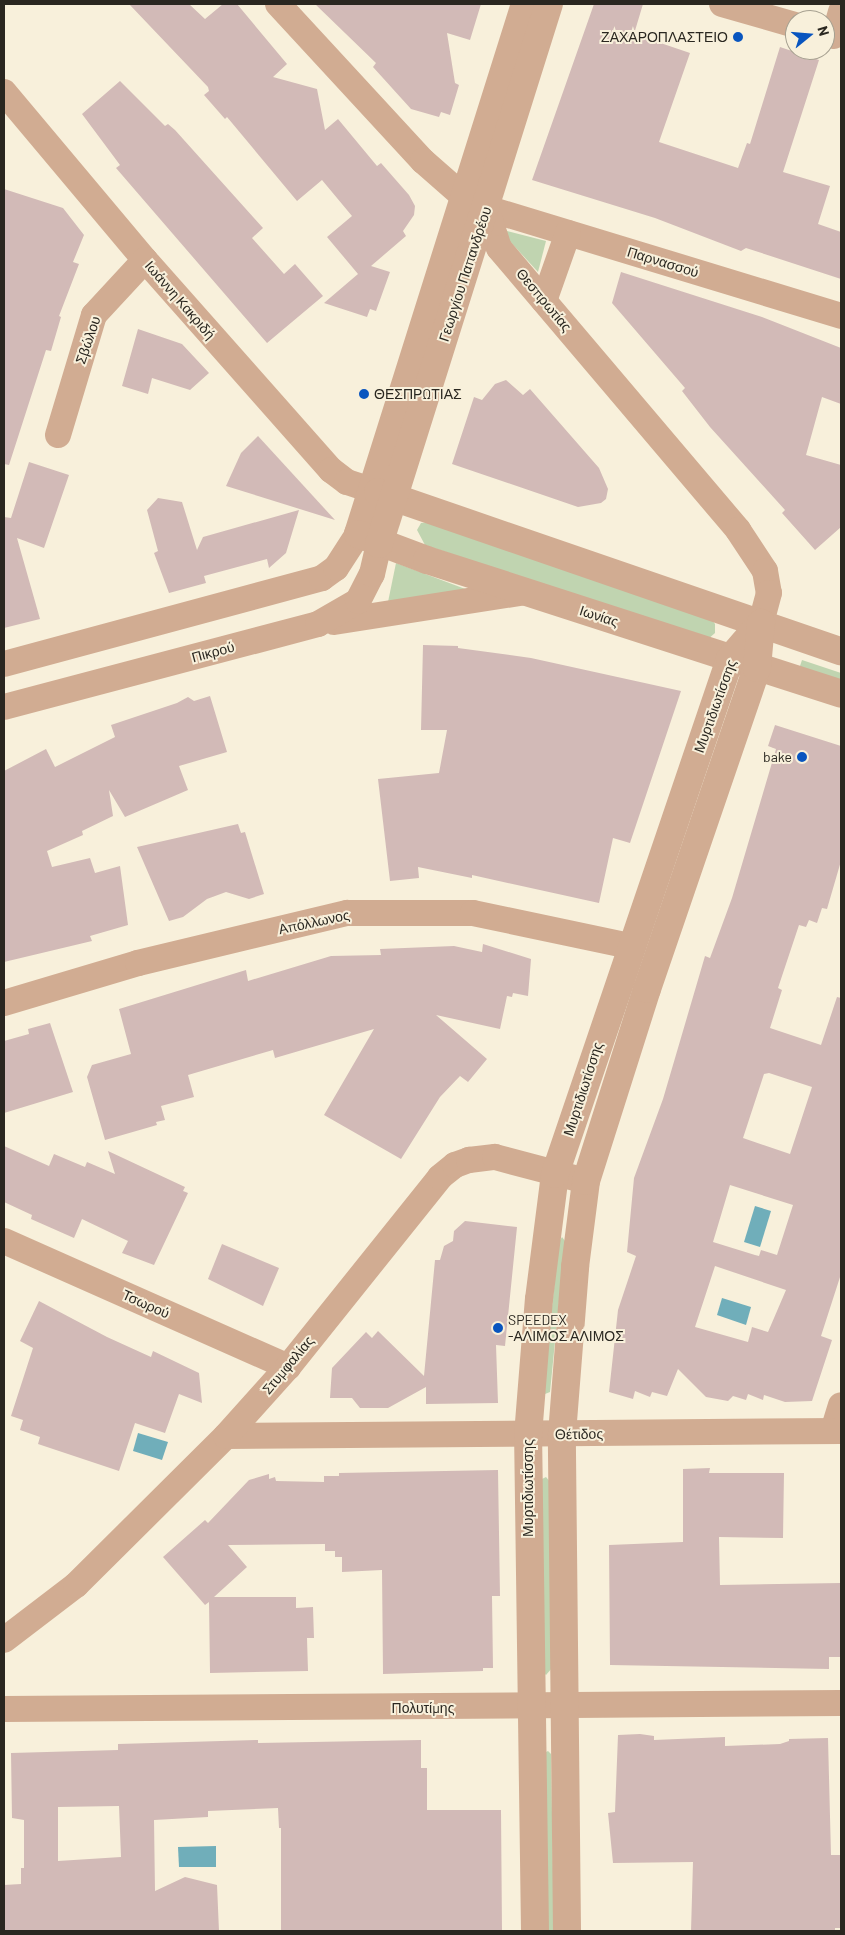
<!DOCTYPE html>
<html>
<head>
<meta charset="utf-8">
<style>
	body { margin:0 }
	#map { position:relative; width:845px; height:1935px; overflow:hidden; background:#f8f0db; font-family:Barlow,sans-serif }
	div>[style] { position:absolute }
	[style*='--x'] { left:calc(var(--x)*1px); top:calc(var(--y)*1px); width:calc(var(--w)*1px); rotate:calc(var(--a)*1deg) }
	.green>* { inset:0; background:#c0d4b0 }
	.water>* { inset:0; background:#70aeba }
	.building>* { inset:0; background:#d2bab7 }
	.minor>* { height:26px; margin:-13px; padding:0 13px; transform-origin:13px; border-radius:13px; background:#d1ac92 }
	.tertiary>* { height:28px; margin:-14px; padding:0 14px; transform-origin:14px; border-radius:14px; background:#d1ac92 }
	.dots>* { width:14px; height:14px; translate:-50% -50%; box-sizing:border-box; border:2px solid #f8f0db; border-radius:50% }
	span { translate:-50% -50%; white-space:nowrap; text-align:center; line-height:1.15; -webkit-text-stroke:4px #f8f0db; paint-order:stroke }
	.poi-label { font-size:14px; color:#2a2720 }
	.right { translate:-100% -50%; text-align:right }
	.left { translate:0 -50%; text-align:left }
	.street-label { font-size:14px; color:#2a2720 }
	.frame { position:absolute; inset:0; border:5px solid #2a2720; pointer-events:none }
	.north { position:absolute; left:785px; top:10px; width:50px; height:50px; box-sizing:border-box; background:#f8f0db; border:1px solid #a6a090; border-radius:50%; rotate:73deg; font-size:14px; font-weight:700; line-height:20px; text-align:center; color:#2a2720 }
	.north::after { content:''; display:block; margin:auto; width:18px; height:22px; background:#0955bf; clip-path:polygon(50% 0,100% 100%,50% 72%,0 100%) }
</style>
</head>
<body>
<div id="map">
	<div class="green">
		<i style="clip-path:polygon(507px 231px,546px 241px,538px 272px,506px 237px)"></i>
		<i style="clip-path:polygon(431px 522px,710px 617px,715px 624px,715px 633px,707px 640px,425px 545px,417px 530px,421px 523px)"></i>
		<i style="clip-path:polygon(396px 563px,476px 593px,388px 602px)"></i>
		<i style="clip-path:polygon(802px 660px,841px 673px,841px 685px,798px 672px)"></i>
		<i style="clip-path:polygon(562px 1237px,565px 1241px,550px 1392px,545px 1394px,543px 1389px,559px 1242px)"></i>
		<i style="clip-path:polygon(546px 1477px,551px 1483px,552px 1668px,546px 1675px,542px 1671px,540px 1480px)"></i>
		<i style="clip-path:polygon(548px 1751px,551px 1754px,554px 1931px,548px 1931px,544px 1753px)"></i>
	</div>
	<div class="water">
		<i style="clip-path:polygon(755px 1206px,771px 1211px,760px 1247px,744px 1242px)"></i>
		<i style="clip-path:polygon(722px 1298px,751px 1307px,746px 1325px,717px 1315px)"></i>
		<i style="clip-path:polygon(138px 1433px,168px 1442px,162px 1460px,133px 1451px)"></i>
		<i style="clip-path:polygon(216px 1846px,216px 1867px,179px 1867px,178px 1847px)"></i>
	</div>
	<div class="building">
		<i style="clip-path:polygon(129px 4px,189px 4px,205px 19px,223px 4px,237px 4px,287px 64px,273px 77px,317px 89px,325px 130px,338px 119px,377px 166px,381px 163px,409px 195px,415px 206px,414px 215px,403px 231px,406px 236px,371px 266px,390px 272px,376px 311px,370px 309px,367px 317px,324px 303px,358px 274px,327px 237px,352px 216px,322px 180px,297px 201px,227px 117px,225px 119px,204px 95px,209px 91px,208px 87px)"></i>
		<i style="clip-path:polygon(315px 4px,481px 4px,470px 40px,447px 33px,455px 83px,459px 85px,450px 115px,441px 112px,439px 117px,411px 109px,373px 67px,376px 63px)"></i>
		<i style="clip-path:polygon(594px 4px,643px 4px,634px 34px,690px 53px,659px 142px,738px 168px,747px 143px,750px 144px,780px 47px,819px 60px,783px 172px,830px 186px,818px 224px,841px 232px,841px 279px,746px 248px,741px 251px,655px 218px,532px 180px)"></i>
		<i style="clip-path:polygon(120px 81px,165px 126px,168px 124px,175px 130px,263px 228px,252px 238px,284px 274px,295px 264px,323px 296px,267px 343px,116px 168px,120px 165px,82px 114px)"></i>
		<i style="clip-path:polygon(4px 189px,63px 208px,84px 235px,73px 262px,79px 264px,59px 316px,61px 317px,51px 351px,46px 350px,9px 465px,4px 464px)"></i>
		<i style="clip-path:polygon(621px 272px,762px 317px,841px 348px,841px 404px,822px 397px,806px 455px,841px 465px,841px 527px,815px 550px,782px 513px,785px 510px,710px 427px,682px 391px,685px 388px,612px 303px)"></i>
		<i style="clip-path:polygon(138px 329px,182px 344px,209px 373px,190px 390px,152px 378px,148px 394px,122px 386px)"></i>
		<i style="clip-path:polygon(506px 380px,523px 395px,530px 389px,599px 468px,608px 489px,606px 499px,601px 503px,578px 507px,452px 464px,474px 397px,482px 400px,495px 384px)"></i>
		<i style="clip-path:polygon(258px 436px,335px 520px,226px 486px,241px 453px)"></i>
		<i style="clip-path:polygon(29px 462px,69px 475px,44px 548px,17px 538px,40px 619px,4px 628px,4px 517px,11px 518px)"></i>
		<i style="clip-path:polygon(158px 498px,182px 502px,197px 550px,203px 537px,299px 510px,286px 553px,269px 568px,267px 559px,204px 576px,206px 583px,169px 593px,154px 553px,158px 551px,147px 510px)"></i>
		<i style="clip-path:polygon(423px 645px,458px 646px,458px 648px,531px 658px,681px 691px,630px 843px,613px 838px,599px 903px,472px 875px,472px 878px,418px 867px,419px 878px,390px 881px,378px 779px,439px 773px,447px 730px,421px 730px)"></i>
		<i style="clip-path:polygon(210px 696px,227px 752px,179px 766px,188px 790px,125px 817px,109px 790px,113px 816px,82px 831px,83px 835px,47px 851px,52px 867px,90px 858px,95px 873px,120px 866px,128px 925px,90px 936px,92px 941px,4px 962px,4px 771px,46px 749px,55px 767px,115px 737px,111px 725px,177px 703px,188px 697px,194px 701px)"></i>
		<i style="clip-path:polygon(evenodd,775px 725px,841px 746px,841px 861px,827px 909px,822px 908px,817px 923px,809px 920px,806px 927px,799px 925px,778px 988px,782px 990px,770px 1028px,821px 1045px,837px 997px,841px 998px,841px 1274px,821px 1336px,832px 1340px,812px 1401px,785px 1402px,764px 1395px,763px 1400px,748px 1394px,746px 1400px,733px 1396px,728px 1401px,706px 1397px,678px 1369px,667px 1396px,652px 1392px,650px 1397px,635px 1391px,633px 1399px,609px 1392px,618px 1310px,636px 1256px,627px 1252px,634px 1178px,663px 1099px,705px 956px,710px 958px,732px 898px,776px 749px,768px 746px,775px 725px,769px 1073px,812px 1087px,790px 1154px,743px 1138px,764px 1074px,769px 1073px,775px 725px,730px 1185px,793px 1205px,777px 1255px,761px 1250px,759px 1256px,755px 1255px,713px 1242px,730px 1185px,775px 725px,715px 1266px,786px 1290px,768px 1332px,752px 1327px,748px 1342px,695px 1327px,715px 1266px)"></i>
		<i style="clip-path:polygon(238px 824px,241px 833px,245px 832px,264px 894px,249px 899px,226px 892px,207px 899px,183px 917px,169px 921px,137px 847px)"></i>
		<i style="clip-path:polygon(483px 944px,531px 959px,528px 996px,513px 993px,512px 997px,507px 996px,500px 1029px,436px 1015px,487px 1059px,468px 1082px,460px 1076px,440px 1097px,401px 1159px,324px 1115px,374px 1029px,275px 1058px,273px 1050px,188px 1075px,194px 1097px,161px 1106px,165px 1120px,156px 1122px,157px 1125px,105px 1140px,87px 1077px,92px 1065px,131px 1054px,119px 1009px,246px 970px,248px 981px,331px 956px,381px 955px,380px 949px,454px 946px,482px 952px)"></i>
		<i style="clip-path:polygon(50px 1023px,73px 1092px,4px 1113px,4px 1041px,29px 1034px,28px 1029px)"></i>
		<i style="clip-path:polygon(4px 1146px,49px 1166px,54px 1154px,85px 1167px,87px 1162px,115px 1174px,108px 1151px,185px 1187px,183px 1191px,188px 1193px,154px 1265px,122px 1253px,128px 1241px,82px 1219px,74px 1238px,31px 1219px,32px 1215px,4px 1202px)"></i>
		<i style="clip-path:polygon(465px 1221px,517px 1227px,505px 1346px,496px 1345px,498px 1403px,426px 1404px,426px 1387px,388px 1408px,360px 1408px,352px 1398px,330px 1398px,332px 1368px,366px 1332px,372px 1338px,378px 1331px,424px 1376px,435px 1260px,440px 1260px,444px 1246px,453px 1241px,454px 1231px)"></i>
		<i style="clip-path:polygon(222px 1244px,279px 1268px,263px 1306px,208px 1279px)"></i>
		<i style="clip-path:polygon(39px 1301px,107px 1337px,151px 1357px,153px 1351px,199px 1373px,202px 1403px,179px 1394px,165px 1433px,135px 1423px,119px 1471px,38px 1444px,40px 1437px,20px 1430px,23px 1420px,11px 1416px,33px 1348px,20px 1341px)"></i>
		<i style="clip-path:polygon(710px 1468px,709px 1473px,784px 1473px,783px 1538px,719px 1537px,720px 1585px,841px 1583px,841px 1657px,829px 1657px,829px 1669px,610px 1665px,609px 1545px,683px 1542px,683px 1469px)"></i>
		<i style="clip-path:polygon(498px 1470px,500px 1596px,492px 1596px,493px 1668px,483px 1668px,483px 1671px,383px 1674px,382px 1570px,342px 1572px,342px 1557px,335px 1557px,335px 1551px,325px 1551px,325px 1544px,228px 1545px,247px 1567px,214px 1597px,296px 1597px,296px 1608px,313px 1607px,314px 1638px,307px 1638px,308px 1671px,210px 1673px,209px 1602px,205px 1605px,163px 1557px,205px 1520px,208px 1523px,249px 1480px,269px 1474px,269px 1479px,275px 1477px,276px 1481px,324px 1482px,324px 1476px,339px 1476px,339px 1473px)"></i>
		<i style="clip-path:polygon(640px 1734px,654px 1736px,654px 1740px,725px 1737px,725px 1746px,780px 1744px,789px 1741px,789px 1739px,828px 1738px,831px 1855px,841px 1855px,841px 1928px,835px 1928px,835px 1931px,691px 1931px,693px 1862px,613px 1863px,608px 1813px,615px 1812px,618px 1735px)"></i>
		<i style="clip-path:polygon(evenodd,258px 1740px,258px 1743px,421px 1740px,421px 1768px,427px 1768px,427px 1810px,501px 1810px,502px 1931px,281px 1931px,281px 1828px,279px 1828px,278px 1808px,208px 1811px,208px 1817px,154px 1820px,155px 1891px,185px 1877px,217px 1885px,219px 1931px,4px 1931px,4px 1885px,21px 1884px,21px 1868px,24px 1868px,24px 1820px,12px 1818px,11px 1753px,118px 1750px,118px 1744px,258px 1740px,119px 1806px,121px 1857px,58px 1861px,58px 1807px,119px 1806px)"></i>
	</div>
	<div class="minor">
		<i style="--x:278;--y:4;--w:214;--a:47.3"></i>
		<i style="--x:423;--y:161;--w:55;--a:41.3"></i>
		<i style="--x:464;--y:197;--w:25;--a:27"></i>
		<i style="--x:486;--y:208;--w:371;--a:16.9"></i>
		<i style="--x:722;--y:4;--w:76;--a:16"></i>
		<i style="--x:834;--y:36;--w:25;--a:-74"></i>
		<i style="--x:4;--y:92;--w:219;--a:50"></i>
		<i style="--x:145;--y:260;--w:281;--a:48.5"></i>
		<i style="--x:331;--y:470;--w:20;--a:37"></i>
		<i style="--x:347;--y:482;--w:26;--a:18"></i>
		<i style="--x:486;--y:208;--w:42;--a:72"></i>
		<i style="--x:499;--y:248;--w:370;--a:49.7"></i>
		<i style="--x:738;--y:530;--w:49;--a:56.6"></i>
		<i style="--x:765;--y:571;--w:22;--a:80"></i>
		<i style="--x:769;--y:593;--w:31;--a:105"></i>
		<i style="--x:544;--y:301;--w:72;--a:-70.6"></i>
		<i style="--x:58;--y:435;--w:125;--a:-73.3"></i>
		<i style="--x:94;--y:315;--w:75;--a:-47.2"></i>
		<i style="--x:334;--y:622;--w:193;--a:-8.9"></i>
		<i style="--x:4;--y:664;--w:329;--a:-15.1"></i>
		<i style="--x:322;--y:578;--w:17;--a:-36"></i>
		<i style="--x:336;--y:568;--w:40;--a:-57.1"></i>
		<i style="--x:4;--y:707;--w:325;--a:-14.8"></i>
		<i style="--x:318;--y:624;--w:46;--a:-29.9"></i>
		<i style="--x:358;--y:601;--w:30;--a:-63"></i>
		<i style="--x:372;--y:574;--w:31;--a:-77"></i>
		<i style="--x:4;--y:1003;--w:140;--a:-16.6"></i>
		<i style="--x:138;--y:963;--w:215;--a:-13.5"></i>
		<i style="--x:347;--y:913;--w:126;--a:0"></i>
		<i style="--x:473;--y:913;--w:160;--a:11.9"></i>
		<i style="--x:4;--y:1241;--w:311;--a:23.9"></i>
		<i style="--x:833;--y:1431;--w:27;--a:-73"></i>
		<i style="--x:226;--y:1436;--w:615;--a:-0.47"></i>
		<i style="--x:4;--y:1640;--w:91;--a:-37.4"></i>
		<i style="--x:76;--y:1585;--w:211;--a:-44.8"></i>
		<i style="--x:226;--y:1436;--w:93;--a:-48.1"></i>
		<i style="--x:288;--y:1367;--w:243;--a:-51.3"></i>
		<i style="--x:440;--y:1177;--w:19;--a:-39"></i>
		<i style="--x:455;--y:1165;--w:15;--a:-20"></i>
		<i style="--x:469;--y:1160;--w:26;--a:-7"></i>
		<i style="--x:495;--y:1157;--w:94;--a:14.8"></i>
		<i style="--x:4;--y:1709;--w:837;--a:-0.41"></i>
	</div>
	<div class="tertiary">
		<i style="--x:525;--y:4;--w:556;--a:107.49"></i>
		<i style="--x:358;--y:534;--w:74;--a:20.6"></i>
		<i style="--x:427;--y:560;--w:435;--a:17.9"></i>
		<i style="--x:378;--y:492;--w:490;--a:19"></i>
		<i style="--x:379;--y:544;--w:566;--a:-72.53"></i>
		<i style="--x:535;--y:1931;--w:496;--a:-90.8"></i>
		<i style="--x:528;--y:1435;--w:136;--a:-85.4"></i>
		<i style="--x:539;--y:1299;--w:126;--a:-82.7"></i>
		<i style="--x:555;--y:1174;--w:544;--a:-71.23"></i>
		<i style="--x:730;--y:659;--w:48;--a:-49.3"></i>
		<i style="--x:567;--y:1931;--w:497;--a:-90.6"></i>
		<i style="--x:562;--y:1434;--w:168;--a:-85.5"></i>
		<i style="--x:575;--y:1267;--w:87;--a:-82.7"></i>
		<i style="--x:586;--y:1181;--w:201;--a:-72.4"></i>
		<i style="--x:647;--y:989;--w:339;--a:-71.1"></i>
		<i style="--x:757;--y:668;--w:45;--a:-84.9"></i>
	</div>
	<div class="dots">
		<i style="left:738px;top:37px;background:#0955bf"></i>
		<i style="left:364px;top:394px;background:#0955bf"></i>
		<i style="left:802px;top:757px;background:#0955bf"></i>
		<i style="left:498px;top:1328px;background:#0955bf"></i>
	</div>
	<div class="poi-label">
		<span class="right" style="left:728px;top:37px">ΖΑΧΑΡΟΠΛΑΣΤΕΙΟ</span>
		<span class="left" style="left:374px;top:394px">ΘΕΣΠΡΩΤΙΑΣ</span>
		<span class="right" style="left:792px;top:757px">bake</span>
		<span class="left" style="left:508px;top:1328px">SPEEDEX<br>-ΑΛΙΜΟΣ ΑΛΙΜΟΣ</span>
	</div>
	<div class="street-label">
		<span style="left:663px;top:262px;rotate:17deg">Παρνασσού</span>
		<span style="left:465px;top:274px;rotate:-72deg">Γεωργίου Παπανδρέου</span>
		<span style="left:180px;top:300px;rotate:49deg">Ιωάννη Κακριδή</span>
		<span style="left:544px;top:300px;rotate:50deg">Θεσπρωτίας</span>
		<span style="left:88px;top:340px;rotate:-71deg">Σβώλου</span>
		<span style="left:599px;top:616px;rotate:18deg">Ιωνίας</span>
		<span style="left:213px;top:652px;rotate:-15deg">Πικρού</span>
		<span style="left:715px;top:706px;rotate:-70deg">Μυρτιδιωτίσσης</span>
		<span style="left:314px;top:922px;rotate:-12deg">Απόλλωνος</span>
		<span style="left:583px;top:1089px;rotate:-72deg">Μυρτιδιωτίσσης</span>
		<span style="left:146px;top:1304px;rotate:24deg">Τσωρού</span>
		<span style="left:288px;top:1365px;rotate:-50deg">Στυμφαλίας</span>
		<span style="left:579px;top:1434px;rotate:-1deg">Θέτιδος</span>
		<span style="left:528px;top:1488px;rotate:-90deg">Μυρτιδιωτίσσης</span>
		<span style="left:423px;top:1708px">Πολυτίμης</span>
	</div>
	<div class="frame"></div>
	<div class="north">N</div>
</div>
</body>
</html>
